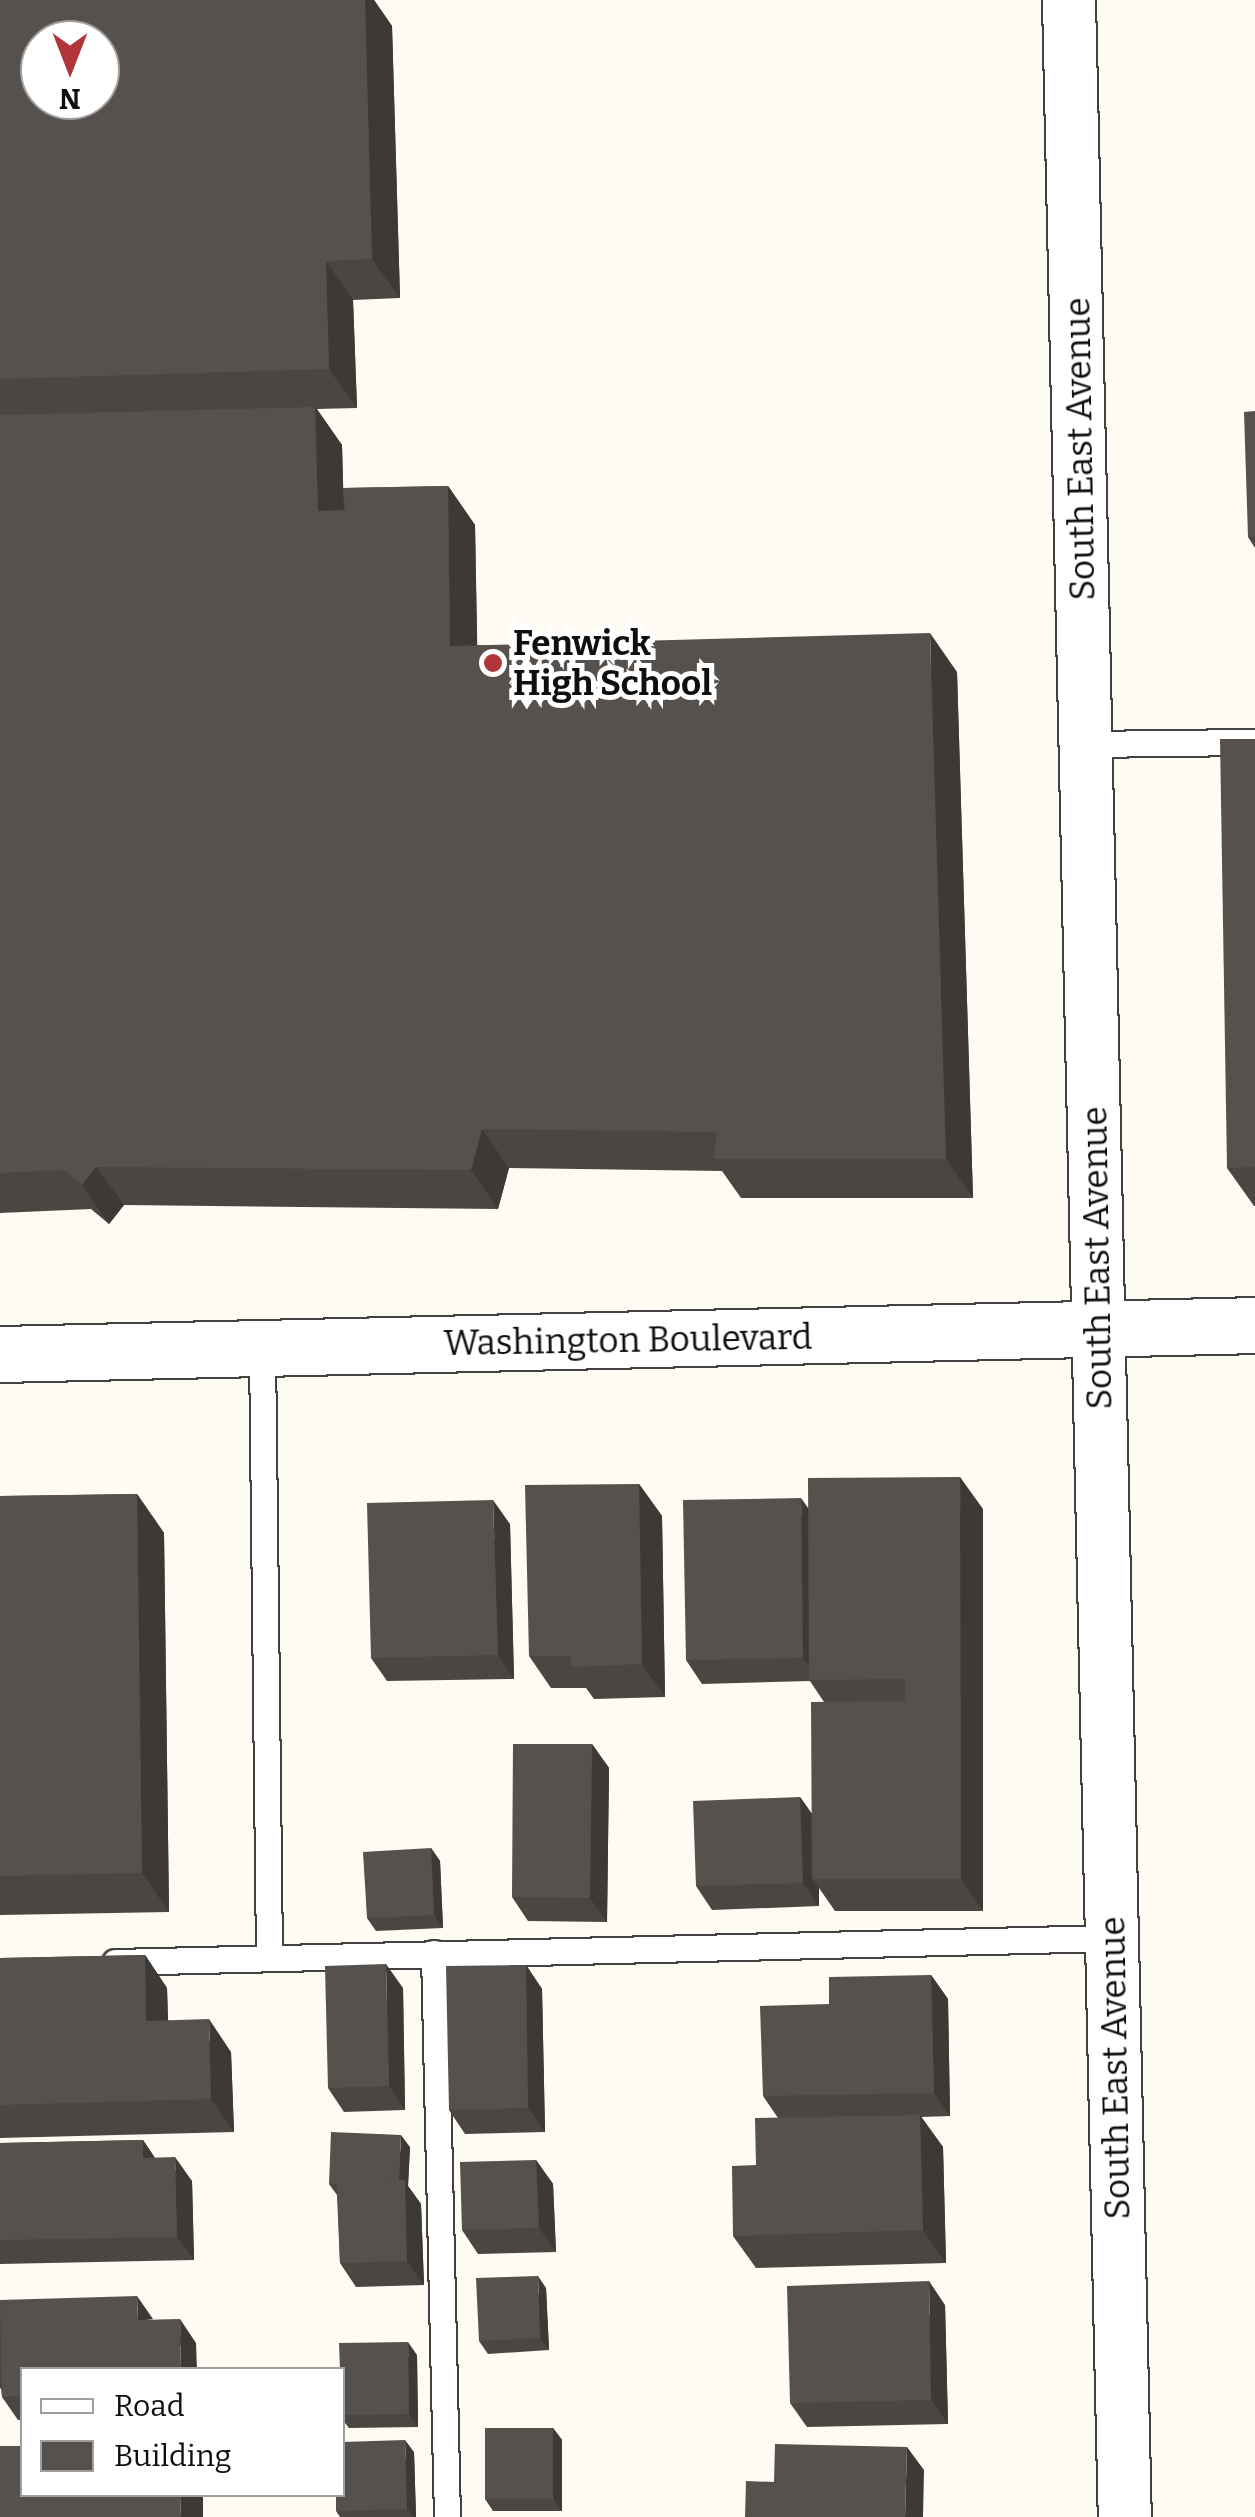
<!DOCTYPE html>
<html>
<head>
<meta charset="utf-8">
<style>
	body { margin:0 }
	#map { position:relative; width:1255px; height:2517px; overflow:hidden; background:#fefbf3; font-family:Bitter,serif }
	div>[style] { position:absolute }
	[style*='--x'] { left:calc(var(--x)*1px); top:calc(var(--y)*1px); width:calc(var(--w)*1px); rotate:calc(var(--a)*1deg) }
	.roads { filter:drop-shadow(2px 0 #424242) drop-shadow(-2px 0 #424242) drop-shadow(0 2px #424242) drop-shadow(0 -2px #424242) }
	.service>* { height:25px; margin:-12.5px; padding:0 12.5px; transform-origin:12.5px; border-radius:12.5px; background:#fff }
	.minor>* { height:52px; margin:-26px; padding:0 26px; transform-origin:26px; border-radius:26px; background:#fff }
	.tertiary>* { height:55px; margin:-27.5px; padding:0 27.5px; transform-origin:27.5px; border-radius:27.5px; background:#fff }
	.wall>* { inset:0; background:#4b4642 }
	.shaded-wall>* { inset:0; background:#3d3936 }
	.building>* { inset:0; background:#57514d }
	.dots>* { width:28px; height:28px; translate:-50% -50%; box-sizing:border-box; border:5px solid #fff; border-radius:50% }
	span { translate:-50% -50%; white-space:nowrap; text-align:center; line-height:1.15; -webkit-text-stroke:10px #fff; paint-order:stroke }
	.street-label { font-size:35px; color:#0f0f0f }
	.poi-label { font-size:35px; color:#0f0f0f; font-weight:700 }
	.left { translate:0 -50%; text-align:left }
	.legend { position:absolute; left:20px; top:2367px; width:325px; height:130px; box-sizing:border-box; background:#fff; border:2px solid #9f9f9f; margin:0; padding:12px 18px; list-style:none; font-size:30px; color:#0f0f0f }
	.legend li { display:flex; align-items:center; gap:20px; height:50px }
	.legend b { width:50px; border:2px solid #9f9f9f }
	.north { position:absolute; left:20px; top:20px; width:100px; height:100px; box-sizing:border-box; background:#fff; border:2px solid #9f9f9f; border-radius:50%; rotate:180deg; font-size:28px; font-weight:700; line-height:40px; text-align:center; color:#0f0f0f }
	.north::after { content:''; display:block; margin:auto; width:35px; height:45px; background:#b1353b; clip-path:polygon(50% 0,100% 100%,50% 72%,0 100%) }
</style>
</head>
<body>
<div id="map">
	<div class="roads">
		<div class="service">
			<i style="--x:1086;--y:744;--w:169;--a:-0.7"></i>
			<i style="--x:262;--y:1348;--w:610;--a:89.34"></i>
			<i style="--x:434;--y:1953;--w:564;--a:88.68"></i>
			<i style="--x:115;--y:1962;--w:997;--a:-1.38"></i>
		</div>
		<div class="minor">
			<i style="--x:1069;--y:0;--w:2518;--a:88.73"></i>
		</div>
		<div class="tertiary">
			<i style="--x:0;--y:1354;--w:1255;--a:-1.32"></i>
		</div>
	</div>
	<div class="wall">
		<i style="clip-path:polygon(0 0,374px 0,392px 26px,400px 298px,353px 300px,357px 408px,317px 409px,342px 445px,343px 488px,448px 486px,475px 525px,477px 645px,957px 672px,973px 1198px,741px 1198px,722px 1171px,509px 1168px,498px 1209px,124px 1205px,109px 1224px,91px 1209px,0 1213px)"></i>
		<i style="clip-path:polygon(1255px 411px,1255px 548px,1248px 537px)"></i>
		<i style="clip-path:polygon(1255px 739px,1255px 1206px,1254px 1206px,1227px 1168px)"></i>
		<i style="clip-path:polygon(639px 1484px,662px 1516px,665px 1697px,594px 1699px,586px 1688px,551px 1688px,529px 1656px)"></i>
		<i style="clip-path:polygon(137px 1494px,164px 1533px,169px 1912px,0 1915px,0 1496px)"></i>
		<i style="clip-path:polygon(808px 1508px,983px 1509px,983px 1911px,835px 1911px,819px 1888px,819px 1906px,712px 1910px,696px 1886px,800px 1797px,812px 1814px,824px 1702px,810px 1681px,702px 1684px,686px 1660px)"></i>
		<i style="clip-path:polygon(510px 1524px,514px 1679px,387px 1681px,371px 1658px)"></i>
		<i style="clip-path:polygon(592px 1744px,609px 1768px,607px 1922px,528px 1921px,512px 1897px)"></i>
		<i style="clip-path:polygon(431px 1848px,440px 1861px,443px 1928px,376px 1931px,367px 1918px)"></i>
		<i style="clip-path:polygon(145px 1955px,167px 1988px,168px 2020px,231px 2052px,234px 2132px,0 2138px,0 1958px)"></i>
		<i style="clip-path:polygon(526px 1965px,542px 1989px,545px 2132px,465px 2134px,449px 2110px)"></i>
		<i style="clip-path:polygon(931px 1975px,948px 1999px,950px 2116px,921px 2117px,943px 2147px,946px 2263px,756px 2268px,733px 2236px,756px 2165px,778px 2118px,763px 2096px,829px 2004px)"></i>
		<i style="clip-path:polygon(403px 1988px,405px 2110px,344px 2112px,328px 2088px)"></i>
		<i style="clip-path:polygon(143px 2140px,155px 2158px,192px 2181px,194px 2260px,0 2264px,0 2143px)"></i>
		<i style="clip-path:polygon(410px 2147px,408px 2186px,421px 2204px,424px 2285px,356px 2287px,340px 2263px,337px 2195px,329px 2184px)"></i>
		<i style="clip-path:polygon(536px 2160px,553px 2184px,556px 2252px,478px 2254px,462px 2230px)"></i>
		<i style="clip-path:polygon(546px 2288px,549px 2350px,488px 2354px,479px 2341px)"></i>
		<i style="clip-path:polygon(0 2300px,153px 2320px,196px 2343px,22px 2370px,22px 2420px,18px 2420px,2px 2397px,1px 2388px,0 2389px)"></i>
		<i style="clip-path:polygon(945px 2305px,948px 2424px,807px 2427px,790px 2403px)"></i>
		<i style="clip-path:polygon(417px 2355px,418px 2427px,349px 2428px,342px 2419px,342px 2370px)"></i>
		<i style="clip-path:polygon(553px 2428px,562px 2440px,562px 2511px,493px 2511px,485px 2499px)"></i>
		<i style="clip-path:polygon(414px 2452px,416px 2517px,340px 2517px,336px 2511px)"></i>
	</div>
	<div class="shaded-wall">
		<i style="clip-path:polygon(365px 0,374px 0,392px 26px,400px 298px,372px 259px)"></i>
		<i style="clip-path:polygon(326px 261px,353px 300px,357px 408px,329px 369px)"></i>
		<i style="clip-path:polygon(315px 407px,342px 445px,345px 550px,318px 511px)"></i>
		<i style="clip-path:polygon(448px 486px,475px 525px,478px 685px,450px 646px)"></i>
		<i style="clip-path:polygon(930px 633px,957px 672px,973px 1198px,946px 1159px)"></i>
		<i style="clip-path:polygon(482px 1129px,509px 1168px,498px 1209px,471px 1170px)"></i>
		<i style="clip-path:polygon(96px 1167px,124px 1205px,109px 1224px,82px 1185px)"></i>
		<i style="clip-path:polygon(960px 1477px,983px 1509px,983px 1911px,961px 1879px)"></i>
		<i style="clip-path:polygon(639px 1484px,662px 1516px,665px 1697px,642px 1664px)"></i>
		<i style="clip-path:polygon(137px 1494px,164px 1533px,169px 1912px,142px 1873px)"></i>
		<i style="clip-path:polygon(801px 1498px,818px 1522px,820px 1681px,803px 1658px)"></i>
		<i style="clip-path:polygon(493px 1500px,510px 1524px,514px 1679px,498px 1655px)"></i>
		<i style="clip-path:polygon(592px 1744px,609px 1768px,607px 1922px,590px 1898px)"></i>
		<i style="clip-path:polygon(800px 1797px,817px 1821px,812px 1879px,819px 1888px,819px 1906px,803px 1883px)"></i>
		<i style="clip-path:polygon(431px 1848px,440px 1861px,443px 1928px,434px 1915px)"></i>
		<i style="clip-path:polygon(145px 1955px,167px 1988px,169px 2053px,146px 2021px)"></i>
		<i style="clip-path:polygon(386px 1964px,403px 1988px,405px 2110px,389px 2086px)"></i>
		<i style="clip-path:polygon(526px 1965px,542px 1989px,545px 2132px,528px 2108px)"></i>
		<i style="clip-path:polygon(931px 1975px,948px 1999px,950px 2116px,934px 2093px)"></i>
		<i style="clip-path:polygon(209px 2019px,231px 2052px,234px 2132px,211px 2099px)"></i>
		<i style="clip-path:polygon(920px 2115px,943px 2147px,946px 2263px,923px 2230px)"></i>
		<i style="clip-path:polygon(401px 2135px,410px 2147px,408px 2186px,421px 2204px,424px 2285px,407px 2261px,399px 2186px)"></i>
		<i style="clip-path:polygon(143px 2140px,159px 2164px,143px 2158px)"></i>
		<i style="clip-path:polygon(175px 2157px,192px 2181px,194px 2260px,177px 2237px)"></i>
		<i style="clip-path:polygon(536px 2160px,553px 2184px,556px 2252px,539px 2228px)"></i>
		<i style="clip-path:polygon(538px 2276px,546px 2288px,549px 2350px,540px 2338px)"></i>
		<i style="clip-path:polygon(929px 2281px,945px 2305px,948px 2424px,931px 2400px)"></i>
		<i style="clip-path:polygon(137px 2296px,153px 2319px,138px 2320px)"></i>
		<i style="clip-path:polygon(180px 2319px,196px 2343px,197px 2370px,181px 2370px)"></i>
		<i style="clip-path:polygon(408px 2342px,417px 2355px,418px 2427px,409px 2414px)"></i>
		<i style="clip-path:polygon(553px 2428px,562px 2440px,562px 2511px,553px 2499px)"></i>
		<i style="clip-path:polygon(405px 2440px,414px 2452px,416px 2517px,413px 2517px,407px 2509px)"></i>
		<i style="clip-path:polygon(907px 2447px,924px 2470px,923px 2517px,905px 2517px)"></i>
		<i style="clip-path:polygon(180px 2494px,203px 2494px,203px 2517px,181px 2517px)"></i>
	</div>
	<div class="building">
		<i style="clip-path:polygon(evenodd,0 0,365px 0,372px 259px,326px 261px,329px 369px,0 379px,0 0,40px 40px,100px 40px,100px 100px,40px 100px,40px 40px)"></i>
		<i style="clip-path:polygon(315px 407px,318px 511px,345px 510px,343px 488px,448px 486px,450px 646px,930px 633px,946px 1159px,714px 1159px,717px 1132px,482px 1129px,471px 1170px,96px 1167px,82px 1185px,64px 1170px,0 1173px,0 415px)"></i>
		<i style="clip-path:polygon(1255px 411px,1255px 537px,1248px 537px,1244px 412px)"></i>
		<i style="clip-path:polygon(1220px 739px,1255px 739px,1255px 1167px,1227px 1168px)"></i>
		<i style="clip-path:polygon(960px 1477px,961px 1879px,812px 1879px,811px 1702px,905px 1701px,905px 1679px,809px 1680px,808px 1478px)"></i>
		<i style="clip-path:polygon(639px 1484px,642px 1664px,571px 1667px,571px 1656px,529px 1656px,525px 1485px)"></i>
		<i style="clip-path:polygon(137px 1494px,142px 1873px,0 1876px,0 1496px)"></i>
		<i style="clip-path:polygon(801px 1498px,803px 1658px,686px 1660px,683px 1500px)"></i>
		<i style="clip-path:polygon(493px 1500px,498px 1655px,371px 1658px,367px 1503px)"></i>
		<i style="clip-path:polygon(513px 1744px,592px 1744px,590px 1898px,512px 1897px)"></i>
		<i style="clip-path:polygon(800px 1797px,803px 1883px,696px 1886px,693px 1801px)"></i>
		<i style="clip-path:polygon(431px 1848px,434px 1915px,367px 1918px,363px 1852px)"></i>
		<i style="clip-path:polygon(145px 1955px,146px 2021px,209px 2019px,211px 2099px,0 2105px,0 1958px)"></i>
		<i style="clip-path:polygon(386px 1964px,389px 2086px,328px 2088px,325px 1966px)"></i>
		<i style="clip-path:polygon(526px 1965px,528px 2108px,449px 2110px,446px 1966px)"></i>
		<i style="clip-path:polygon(931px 1975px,934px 2093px,763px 2096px,760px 2006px,829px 2004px,829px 1977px)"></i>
		<i style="clip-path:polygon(920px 2115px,923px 2230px,733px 2236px,732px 2166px,756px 2165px,755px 2118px)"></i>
		<i style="clip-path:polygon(331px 2132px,401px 2135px,399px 2180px,329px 2184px)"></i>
		<i style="clip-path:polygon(143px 2140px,143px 2158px,175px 2157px,177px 2237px,0 2240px,0 2143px)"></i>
		<i style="clip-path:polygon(536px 2160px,539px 2228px,462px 2230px,460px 2162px)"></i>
		<i style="clip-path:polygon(405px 2180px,407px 2261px,340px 2263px,337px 2182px)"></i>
		<i style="clip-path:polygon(538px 2276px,540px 2338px,479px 2341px,476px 2278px)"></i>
		<i style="clip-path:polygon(929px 2281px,931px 2400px,790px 2403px,787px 2286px)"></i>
		<i style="clip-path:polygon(137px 2296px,138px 2320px,180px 2319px,181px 2370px,22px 2370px,22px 2396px,2px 2397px,0 2300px)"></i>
		<i style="clip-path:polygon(408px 2342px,409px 2414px,342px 2415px,342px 2370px,340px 2370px,339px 2343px)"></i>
		<i style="clip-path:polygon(485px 2428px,553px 2428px,553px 2499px,485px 2499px)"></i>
		<i style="clip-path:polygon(405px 2440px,407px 2509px,336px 2511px,336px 2494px,342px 2494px,342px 2442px)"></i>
		<i style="clip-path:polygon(775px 2444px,907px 2447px,905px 2517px,745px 2517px,746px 2481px,774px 2482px)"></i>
		<i style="clip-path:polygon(0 2446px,22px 2446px,22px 2494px,180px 2494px,181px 2517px,0 2517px)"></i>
	</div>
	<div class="dots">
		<i style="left:493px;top:663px;background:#b1353b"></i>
	</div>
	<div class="street-label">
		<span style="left:1080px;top:449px;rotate:-91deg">South East Avenue</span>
		<span style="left:1097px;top:1258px;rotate:-91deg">South East Avenue</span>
		<span style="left:628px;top:1340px;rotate:-1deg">Washington Boulevard</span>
		<span style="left:1115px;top:2068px;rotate:-91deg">South East Avenue</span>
	</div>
	<div class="poi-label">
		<span class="left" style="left:513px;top:663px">Fenwick<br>High School</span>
	</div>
	<ul class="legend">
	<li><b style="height:12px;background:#fff"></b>Road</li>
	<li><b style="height:28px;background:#57514d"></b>Building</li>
	</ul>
	<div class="north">N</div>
</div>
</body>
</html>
